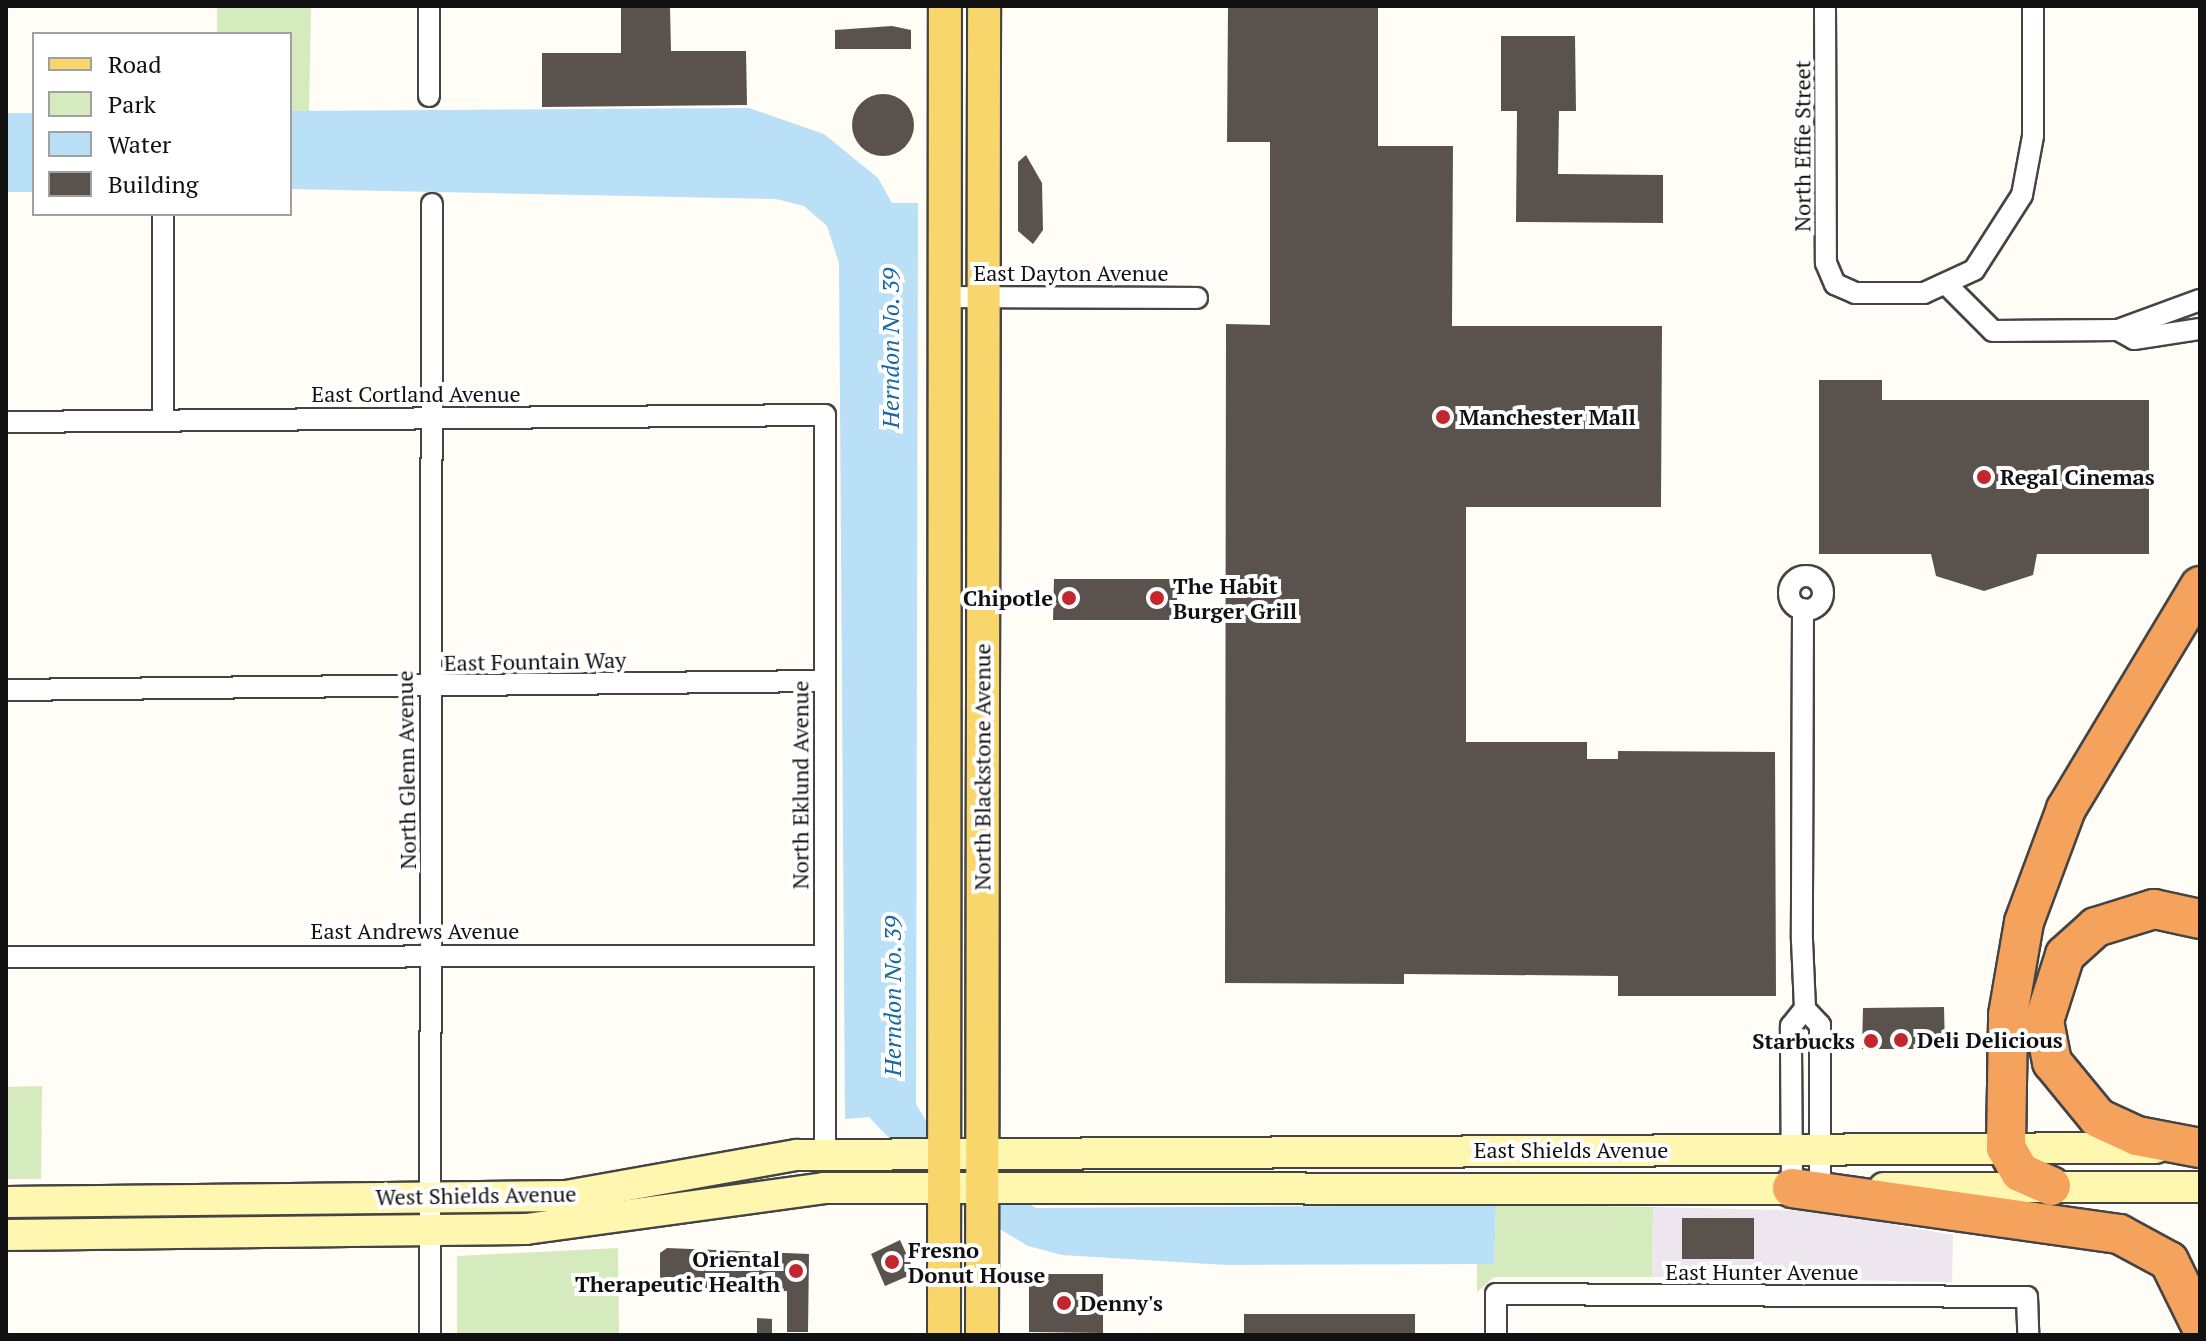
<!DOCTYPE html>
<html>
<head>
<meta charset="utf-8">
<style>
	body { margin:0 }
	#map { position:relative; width:2206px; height:1341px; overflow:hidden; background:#fffdf5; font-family:"PT Serif",serif }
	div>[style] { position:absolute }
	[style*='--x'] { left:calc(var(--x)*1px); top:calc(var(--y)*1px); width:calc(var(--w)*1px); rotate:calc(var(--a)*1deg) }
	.industrial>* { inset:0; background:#eee6ef }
	.green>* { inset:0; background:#d5ebbd }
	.water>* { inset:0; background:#b9e0f7 }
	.building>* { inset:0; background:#5a524d }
	.round { border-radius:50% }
	.roads { filter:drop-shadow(2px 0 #444) drop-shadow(-2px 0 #444) drop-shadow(0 2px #444) drop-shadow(0 -2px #444) }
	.minor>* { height:20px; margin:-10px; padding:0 10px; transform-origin:10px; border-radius:10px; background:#fff }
	.minor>.ring { margin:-10px; padding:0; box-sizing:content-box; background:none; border:20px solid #fff; border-radius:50% }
	.secondary>* { height:30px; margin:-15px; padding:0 15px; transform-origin:15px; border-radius:15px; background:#fff6b0 }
	.primary>* { height:32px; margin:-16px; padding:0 16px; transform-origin:16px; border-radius:16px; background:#f9d66b }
	.motorway>* { height:38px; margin:-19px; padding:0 19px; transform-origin:19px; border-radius:19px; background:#f5a25d }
	.dots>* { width:22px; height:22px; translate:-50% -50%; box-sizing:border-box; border:4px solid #fff; border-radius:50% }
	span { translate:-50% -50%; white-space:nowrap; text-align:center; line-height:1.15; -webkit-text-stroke:8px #fff; paint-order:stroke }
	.street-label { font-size:22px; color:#111 }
	.poi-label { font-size:22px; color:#111; font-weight:700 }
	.left { translate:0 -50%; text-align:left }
	.right { translate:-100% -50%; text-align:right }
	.water-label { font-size:24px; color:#1768a6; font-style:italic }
	.frame { position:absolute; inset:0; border:8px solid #111; pointer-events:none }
	.legend { position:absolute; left:32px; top:32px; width:260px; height:184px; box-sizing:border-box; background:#fff; border:2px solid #a0a0a0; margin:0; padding:10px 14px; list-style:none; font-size:24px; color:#111 }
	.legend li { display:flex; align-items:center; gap:16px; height:40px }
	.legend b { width:40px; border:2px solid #a0a0a0 }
</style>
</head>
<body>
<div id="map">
	<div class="industrial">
		<i style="clip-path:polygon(1653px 1207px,1818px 1211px,1953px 1235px,1952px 1282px,1652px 1277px)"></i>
	</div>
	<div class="green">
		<i style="clip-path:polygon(217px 6px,311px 6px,309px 111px,290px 111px,290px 34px,217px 34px)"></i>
		<i style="clip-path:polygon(42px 1086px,41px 1179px,6px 1179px,6px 1087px)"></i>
		<i style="clip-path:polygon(1496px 1205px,1653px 1207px,1652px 1277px,1494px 1277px,1477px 1292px,1477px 1264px,1494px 1264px)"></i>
		<i style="clip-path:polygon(618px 1248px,619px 1335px,457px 1335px,457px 1256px)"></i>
	</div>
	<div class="water">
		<i style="clip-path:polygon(749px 108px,824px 134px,878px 178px,892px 203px,918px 203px,916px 1104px,934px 1134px,969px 1173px,1036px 1208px,1496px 1205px,1494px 1264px,1226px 1265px,1062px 1255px,1028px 1246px,942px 1194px,869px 1117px,845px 1119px,839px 263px,827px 226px,804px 206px,776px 199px,290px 189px,290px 111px)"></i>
		<i style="clip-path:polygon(6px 113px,34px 113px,34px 192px,6px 192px)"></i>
	</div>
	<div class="building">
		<i style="clip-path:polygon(621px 6px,670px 6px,671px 51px,746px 51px,747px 105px,542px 107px,542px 53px,621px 53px)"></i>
		<i style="clip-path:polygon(1228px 6px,1378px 6px,1378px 146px,1453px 146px,1452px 326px,1662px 326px,1661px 507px,1466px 507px,1466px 742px,1587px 742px,1587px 759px,1618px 759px,1618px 751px,1775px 752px,1776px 996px,1618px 996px,1618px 976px,1404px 974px,1404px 984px,1225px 983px,1226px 324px,1270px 325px,1270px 142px,1227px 142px)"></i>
		<i style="clip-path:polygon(892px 26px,911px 30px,911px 49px,835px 49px,835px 30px)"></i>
		<i style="clip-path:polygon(1501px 36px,1575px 36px,1576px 111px,1559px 111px,1558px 174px,1663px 175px,1663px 223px,1516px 222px,1517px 111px,1501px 111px)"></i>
		<i class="round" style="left:852px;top:94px;width:62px;height:62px"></i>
		<i style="clip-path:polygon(1026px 155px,1042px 183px,1043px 230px,1033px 244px,1018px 231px,1018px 162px)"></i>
		<i style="clip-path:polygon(1819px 380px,1882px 380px,1882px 400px,2149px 400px,2149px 554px,2037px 554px,2033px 575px,1984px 591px,1936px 576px,1931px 554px,1819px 554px)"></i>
		<i style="clip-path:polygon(1054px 579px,1177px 579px,1177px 620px,1053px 620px)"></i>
		<i style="clip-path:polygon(1944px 1007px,1945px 1049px,1862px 1049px,1863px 1008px)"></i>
		<i style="clip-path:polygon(1682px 1218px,1754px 1218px,1754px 1259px,1682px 1259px)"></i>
		<i style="clip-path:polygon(900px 1240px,915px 1273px,885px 1286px,871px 1254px)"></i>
		<i style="clip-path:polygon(667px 1248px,809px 1254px,808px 1332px,787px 1332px,787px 1291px,660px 1294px,660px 1253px)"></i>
		<i style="clip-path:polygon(1029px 1274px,1103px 1274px,1103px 1333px,1029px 1332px)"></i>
		<i style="clip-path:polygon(1244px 1314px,1415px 1314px,1415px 1335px,1244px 1335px)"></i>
		<i style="clip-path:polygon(757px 1318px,772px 1319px,772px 1335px,757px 1335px)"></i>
	</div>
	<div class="roads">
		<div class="minor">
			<i style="--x:1825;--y:6;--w:257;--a:89.8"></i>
			<i style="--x:1826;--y:263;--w:23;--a:67"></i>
			<i style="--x:1835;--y:284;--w:22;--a:24"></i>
			<i style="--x:1855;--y:293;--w:69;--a:0"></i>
			<i style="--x:1924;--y:293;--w:55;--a:-24.7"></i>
			<i style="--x:1974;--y:270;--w:89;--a:-57.4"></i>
			<i style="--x:2022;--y:195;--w:60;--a:-79.4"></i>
			<i style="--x:2033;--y:136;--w:130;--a:-90"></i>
			<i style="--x:429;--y:96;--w:90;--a:-90"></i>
			<i style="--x:1949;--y:287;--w:62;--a:45"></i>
			<i style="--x:1993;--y:331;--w:125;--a:-0.5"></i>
			<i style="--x:945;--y:297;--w:252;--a:0.2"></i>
			<i style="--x:2200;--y:300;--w:87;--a:159.9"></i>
			<i style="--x:2118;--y:330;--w:18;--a:29"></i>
			<i style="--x:2134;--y:339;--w:67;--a:-8.6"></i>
			<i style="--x:163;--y:420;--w:206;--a:-90"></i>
			<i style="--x:6;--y:422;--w:819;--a:-0.49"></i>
			<i style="--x:825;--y:415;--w:740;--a:90"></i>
			<i class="ring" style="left:1789px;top:576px;width:14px;height:14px"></i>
			<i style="--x:1803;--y:609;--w:331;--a:90.2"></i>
			<i style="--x:1802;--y:940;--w:69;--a:87.5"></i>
			<i style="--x:1805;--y:1009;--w:22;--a:47"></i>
			<i style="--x:1820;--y:1025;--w:164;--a:90"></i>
			<i style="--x:6;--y:690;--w:819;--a:-0.63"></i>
			<i style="--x:6;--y:957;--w:818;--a:-0.07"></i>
			<i style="--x:1792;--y:1188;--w:162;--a:-90.4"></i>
			<i style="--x:1791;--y:1026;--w:22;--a:-51"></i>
			<i style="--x:430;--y:1335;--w:1131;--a:-89.9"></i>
			<i style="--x:1496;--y:1335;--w:41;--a:-90"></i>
			<i style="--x:1496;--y:1294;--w:531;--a:0.32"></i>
			<i style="--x:2027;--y:1297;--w:38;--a:88"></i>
		</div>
		<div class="secondary">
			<i style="--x:1884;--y:1188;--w:316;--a:-0.2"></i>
			<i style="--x:6;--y:1202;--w:560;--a:-0.61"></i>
			<i style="--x:566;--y:1196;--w:235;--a:-10.1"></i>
			<i style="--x:797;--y:1155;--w:1359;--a:-0.3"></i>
			<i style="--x:6;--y:1235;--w:520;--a:-0.66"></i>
			<i style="--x:526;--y:1229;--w:301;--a:-7.8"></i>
			<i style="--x:824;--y:1188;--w:988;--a:0.06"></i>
		</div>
		<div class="primary">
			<i style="--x:944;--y:1335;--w:1329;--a:-89.96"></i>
			<i style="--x:982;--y:1335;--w:1329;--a:-89.91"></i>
		</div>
		<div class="motorway">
			<i style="--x:2200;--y:919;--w:47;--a:-167.7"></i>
			<i style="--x:2154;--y:909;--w:61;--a:162.8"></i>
			<i style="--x:2096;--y:927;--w:42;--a:137.9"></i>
			<i style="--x:2065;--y:955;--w:69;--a:107.7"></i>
			<i style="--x:2044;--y:1021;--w:42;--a:79"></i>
			<i style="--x:2052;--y:1062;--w:72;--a:50.6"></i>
			<i style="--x:2098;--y:1118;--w:43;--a:24.8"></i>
			<i style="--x:2137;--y:1136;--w:64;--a:10.8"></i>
			<i style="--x:2051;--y:1186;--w:34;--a:-156"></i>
			<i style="--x:2020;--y:1172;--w:28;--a:-120"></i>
			<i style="--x:2006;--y:1148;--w:133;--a:-89.1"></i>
			<i style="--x:2008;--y:1015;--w:94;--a:-80.2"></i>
			<i style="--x:2024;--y:922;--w:121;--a:-69.6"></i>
			<i style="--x:2066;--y:809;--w:260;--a:-59"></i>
			<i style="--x:1792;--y:1188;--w:330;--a:8"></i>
			<i style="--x:2119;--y:1234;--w:57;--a:28.4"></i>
			<i style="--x:2169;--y:1261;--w:70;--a:63.8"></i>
		</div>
	</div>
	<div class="dots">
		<i style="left:1443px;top:417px;background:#c4262e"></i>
		<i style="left:1984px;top:477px;background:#c4262e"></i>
		<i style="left:1069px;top:598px;background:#c4262e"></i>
		<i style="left:1157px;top:598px;background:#c4262e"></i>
		<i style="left:1901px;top:1040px;background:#c4262e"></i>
		<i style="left:1871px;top:1041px;background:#c4262e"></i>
		<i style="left:892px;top:1262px;background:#c4262e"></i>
		<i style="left:796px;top:1271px;background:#c4262e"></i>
		<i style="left:1064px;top:1303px;background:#c4262e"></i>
	</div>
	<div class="street-label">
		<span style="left:1802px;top:146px;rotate:-90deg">North Effie Street</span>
		<span style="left:1071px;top:273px">East Dayton Avenue</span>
		<span style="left:416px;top:394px">East Cortland Avenue</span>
		<span style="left:535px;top:661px;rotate:-1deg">East Fountain Way</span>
		<span style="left:982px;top:767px;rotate:-90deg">North Blackstone Avenue</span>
		<span style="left:406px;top:770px;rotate:-91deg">North Glenn Avenue</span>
		<span style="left:800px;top:785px;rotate:-90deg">North Eklund Avenue</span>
		<span style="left:415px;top:931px">East Andrews Avenue</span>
		<span style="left:1571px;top:1150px">East Shields Avenue</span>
		<span style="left:476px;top:1195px;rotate:-1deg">West Shields Avenue</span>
		<span style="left:1762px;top:1272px">East Hunter Avenue</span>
	</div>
	<div class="poi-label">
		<span class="left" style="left:1459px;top:417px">Manchester Mall</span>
		<span class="left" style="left:2000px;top:477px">Regal Cinemas</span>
		<span class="left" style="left:1173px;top:598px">The Habit<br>Burger Grill</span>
		<span class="right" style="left:1053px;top:598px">Chipotle</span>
		<span class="left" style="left:1917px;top:1040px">Deli Delicious</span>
		<span class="right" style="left:1855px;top:1041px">Starbucks</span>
		<span class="left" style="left:908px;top:1262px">Fresno<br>Donut House</span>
		<span class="right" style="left:780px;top:1271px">Oriental<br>Therapeutic Health</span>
		<span class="left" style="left:1080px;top:1303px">Denny's</span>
	</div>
	<div class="water-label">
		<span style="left:891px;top:348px;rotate:-90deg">Herndon No. 39</span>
		<span style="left:893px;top:996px;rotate:-90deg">Herndon No. 39</span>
	</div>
	<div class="frame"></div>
	<ul class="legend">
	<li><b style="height:10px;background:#f9d66b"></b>Road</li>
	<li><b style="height:22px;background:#d5ebbd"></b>Park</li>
	<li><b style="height:22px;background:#b9e0f7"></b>Water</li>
	<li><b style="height:22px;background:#5a524d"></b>Building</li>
	</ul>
</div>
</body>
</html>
